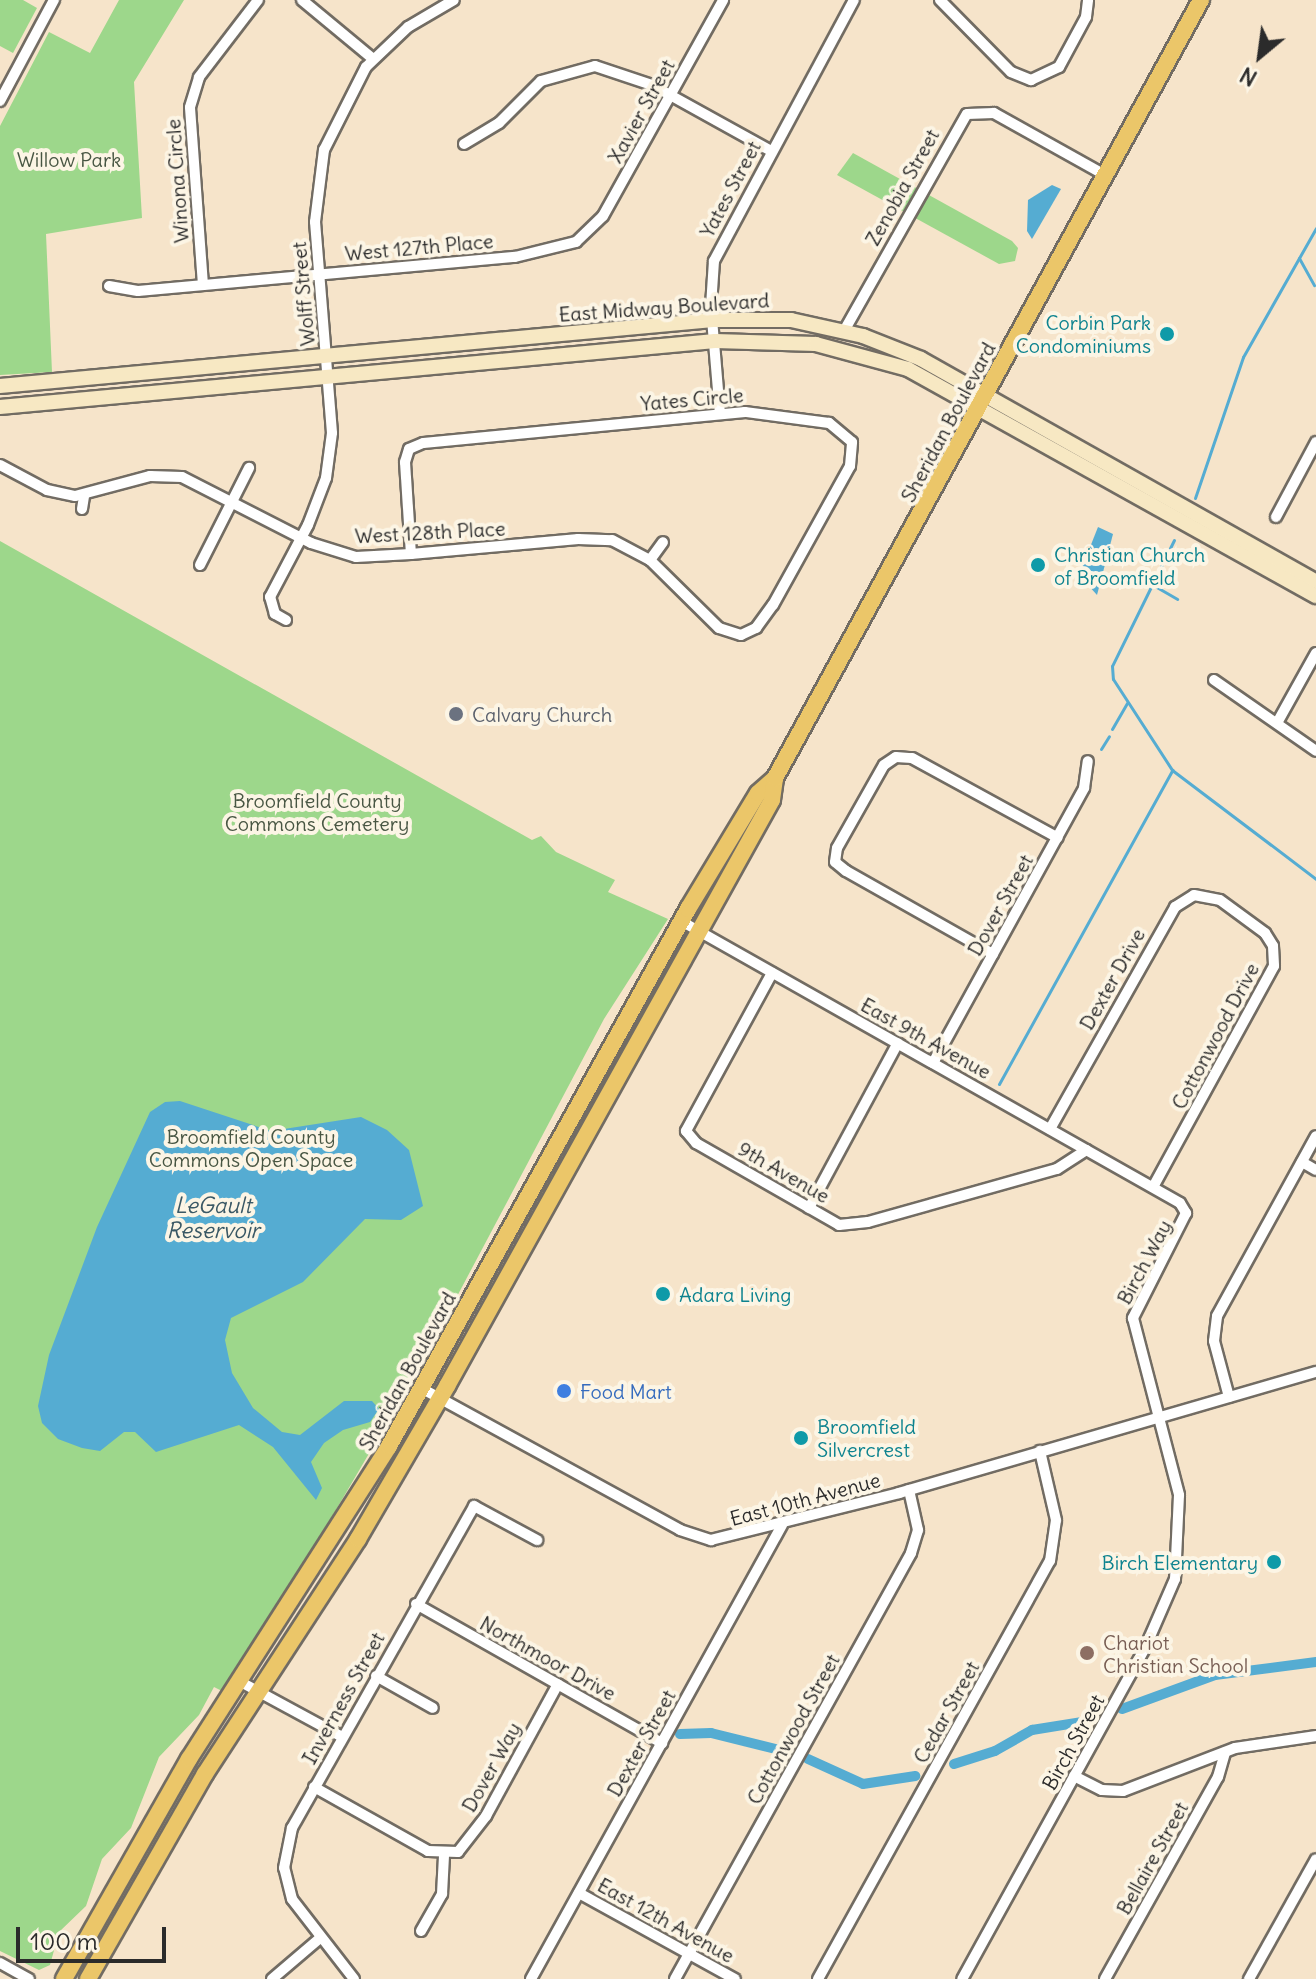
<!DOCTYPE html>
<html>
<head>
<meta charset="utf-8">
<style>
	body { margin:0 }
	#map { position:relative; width:1316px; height:1979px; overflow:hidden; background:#f6e4ca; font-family:Delius,sans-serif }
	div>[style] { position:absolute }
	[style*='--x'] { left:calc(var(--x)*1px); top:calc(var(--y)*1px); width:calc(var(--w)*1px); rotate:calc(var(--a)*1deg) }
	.green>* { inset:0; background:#9dd78b }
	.water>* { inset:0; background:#55acd2 }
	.stream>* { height:3px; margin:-1.5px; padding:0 1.5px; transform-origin:1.5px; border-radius:1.5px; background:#55acd2 }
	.canal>* { height:10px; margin:-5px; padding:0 5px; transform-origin:5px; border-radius:5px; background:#55acd2 }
	.roads { filter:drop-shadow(2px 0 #726c63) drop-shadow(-2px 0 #726c63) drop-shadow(0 2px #726c63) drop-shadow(0 -2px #726c63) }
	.minor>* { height:10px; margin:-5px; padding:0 5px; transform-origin:5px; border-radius:5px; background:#fff }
	.secondary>* { height:14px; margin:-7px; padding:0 7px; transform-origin:7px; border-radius:7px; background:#f7e8c3 }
	.primary>* { height:16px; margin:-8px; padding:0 8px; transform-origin:8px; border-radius:8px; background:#ebc669 }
	.dots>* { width:22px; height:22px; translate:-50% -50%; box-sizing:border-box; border:4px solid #fcf5e5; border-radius:50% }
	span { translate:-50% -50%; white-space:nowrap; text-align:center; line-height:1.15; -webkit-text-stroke:8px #fcf5e5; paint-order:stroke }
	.street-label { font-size:20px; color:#2b2b2b }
	.park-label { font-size:20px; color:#485643 }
	.culture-label { font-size:20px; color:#0d838f }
	.right { translate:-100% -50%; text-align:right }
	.left { translate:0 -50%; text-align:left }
	.worship-label { font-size:20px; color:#5b616d }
	.shop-label { font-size:20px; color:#366cbe }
	.education-label { font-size:20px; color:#785e54 }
	.water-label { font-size:22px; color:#3a5865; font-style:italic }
	.north { position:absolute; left:1220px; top:16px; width:80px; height:80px; -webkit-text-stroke:6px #fcf5e5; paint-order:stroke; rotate:209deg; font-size:22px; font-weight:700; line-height:32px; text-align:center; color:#2b2b2b }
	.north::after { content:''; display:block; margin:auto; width:28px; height:36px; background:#2b2b2b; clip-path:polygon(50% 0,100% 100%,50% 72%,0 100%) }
	.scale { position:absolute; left:16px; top:1927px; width:150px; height:36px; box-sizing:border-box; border:4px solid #2b2b2b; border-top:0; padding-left:10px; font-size:24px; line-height:28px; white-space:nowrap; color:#2b2b2b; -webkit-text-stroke:6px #fcf5e5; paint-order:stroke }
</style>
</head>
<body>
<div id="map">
	<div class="green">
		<i style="clip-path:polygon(0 0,23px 0,37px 8px,13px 53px,0 46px)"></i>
		<i style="clip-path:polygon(119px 0,184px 0,134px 82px,142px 218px,46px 234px,52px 372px,0 375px,0 126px,49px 32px,90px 53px)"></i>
		<i style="clip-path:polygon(853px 153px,1012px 241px,1018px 248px,1015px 261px,999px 264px,837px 175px)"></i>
		<i style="clip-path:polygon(0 541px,532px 840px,541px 836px,556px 852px,615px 880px,608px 892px,668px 919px,604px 1019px,418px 1370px,330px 1520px,227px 1685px,222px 1691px,214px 1687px,199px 1715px,159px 1757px,131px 1828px,102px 1859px,86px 1906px,59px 1932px,50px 1965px,39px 1970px,0 1951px)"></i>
	</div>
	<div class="water">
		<i style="clip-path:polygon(1052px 185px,1061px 189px,1032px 239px,1027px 231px,1028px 200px)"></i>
		<i style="clip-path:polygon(1098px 527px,1113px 534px,1097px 595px,1079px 575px)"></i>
		<i style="clip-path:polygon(180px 1101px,271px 1131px,361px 1117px,387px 1130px,409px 1150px,423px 1206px,401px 1220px,365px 1219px,303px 1282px,231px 1318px,225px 1340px,232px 1373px,253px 1408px,282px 1432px,300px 1435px,344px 1401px,372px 1401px,379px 1409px,370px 1422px,343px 1430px,324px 1443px,311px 1462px,322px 1488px,316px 1500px,273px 1447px,239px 1425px,156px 1452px,135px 1432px,124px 1432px,100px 1451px,82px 1448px,58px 1439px,42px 1423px,38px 1406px,49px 1355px,97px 1227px,150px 1112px,165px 1102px)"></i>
	</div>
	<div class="stream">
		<i style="--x:1299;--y:258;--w:31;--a:61"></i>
		<i style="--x:1195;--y:498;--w:149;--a:-71.2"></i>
		<i style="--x:1243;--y:357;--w:148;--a:-60.5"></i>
		<i style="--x:1174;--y:540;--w:140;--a:116.2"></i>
		<i style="--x:1112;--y:666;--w:13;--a:86"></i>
		<i style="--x:1113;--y:679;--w:108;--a:57"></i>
		<i style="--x:1172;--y:770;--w:181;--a:37.1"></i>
		<i style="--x:1153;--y:585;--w:28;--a:30"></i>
		<i style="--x:1112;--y:729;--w:30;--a:-60"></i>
		<i style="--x:1101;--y:749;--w:15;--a:-58"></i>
		<i style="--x:999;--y:1084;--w:359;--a:-61.1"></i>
	</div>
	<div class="canal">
		<i style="--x:1122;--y:1709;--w:99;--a:-20.1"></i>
		<i style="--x:1215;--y:1675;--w:102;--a:-7.3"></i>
		<i style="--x:680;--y:1734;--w:31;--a:-2"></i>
		<i style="--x:711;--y:1733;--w:75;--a:13.9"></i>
		<i style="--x:808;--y:1759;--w:60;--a:24.4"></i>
		<i style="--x:863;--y:1784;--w:53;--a:-8.7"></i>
		<i style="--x:954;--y:1764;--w:43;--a:-17.6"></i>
		<i style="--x:995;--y:1751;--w:43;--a:-29.6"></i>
		<i style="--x:1032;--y:1730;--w:51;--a:-9.1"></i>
	</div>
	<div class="roads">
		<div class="minor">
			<i style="--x:302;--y:0;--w:92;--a:39.7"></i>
			<i style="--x:940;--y:0;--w:101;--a:45.4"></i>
			<i style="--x:1011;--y:72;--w:22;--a:22"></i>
			<i style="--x:1031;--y:80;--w:31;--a:-25"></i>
			<i style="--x:1059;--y:67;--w:57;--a:-61.6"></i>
			<i style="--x:1086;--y:17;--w:17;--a:-83"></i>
			<i style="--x:0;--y:101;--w:115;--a:-61.9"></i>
			<i style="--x:464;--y:144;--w:41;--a:-31"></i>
			<i style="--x:499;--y:123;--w:59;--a:-45"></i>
			<i style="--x:541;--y:81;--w:56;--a:-15.5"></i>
			<i style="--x:595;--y:66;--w:60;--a:18.4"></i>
			<i style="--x:652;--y:85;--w:136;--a:29"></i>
			<i style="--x:203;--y:285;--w:178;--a:-94.2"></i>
			<i style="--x:190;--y:107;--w:31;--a:-73"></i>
			<i style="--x:199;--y:77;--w:97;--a:-52.5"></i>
			<i style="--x:109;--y:286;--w:29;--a:10"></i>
			<i style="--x:138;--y:291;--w:379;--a:-5.2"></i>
			<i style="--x:515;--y:257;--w:63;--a:-13.8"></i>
			<i style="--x:576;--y:242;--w:37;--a:-44"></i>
			<i style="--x:603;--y:216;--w:247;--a:-60.9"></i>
			<i style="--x:844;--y:331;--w:249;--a:-60.5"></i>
			<i style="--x:967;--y:114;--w:27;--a:-2"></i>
			<i style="--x:994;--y:113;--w:127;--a:29.2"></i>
			<i style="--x:720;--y:414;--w:108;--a:-94.8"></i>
			<i style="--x:711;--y:306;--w:45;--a:-86.2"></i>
			<i style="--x:714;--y:261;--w:296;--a:-61.8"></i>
			<i style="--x:0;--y:465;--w:53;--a:28"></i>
			<i style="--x:47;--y:490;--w:29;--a:12"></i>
			<i style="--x:75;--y:496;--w:78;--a:-14.9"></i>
			<i style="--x:150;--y:476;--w:32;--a:2"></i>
			<i style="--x:182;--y:477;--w:145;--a:27.1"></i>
			<i style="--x:311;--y:543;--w:47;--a:17.3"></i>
			<i style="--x:356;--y:557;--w:55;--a:-3.1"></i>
			<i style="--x:411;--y:554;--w:168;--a:-5.1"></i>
			<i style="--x:578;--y:539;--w:34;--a:2"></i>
			<i style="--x:612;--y:540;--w:43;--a:27.8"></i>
			<i style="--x:650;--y:560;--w:97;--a:44.6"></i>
			<i style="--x:719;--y:628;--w:23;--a:18"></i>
			<i style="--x:741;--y:635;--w:17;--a:-25"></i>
			<i style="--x:756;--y:628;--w:29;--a:-54"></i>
			<i style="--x:773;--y:605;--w:159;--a:-61"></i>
			<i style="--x:850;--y:466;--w:24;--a:-85"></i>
			<i style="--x:852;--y:442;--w:30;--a:-140"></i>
			<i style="--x:829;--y:423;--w:85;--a:-172.5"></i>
			<i style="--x:745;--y:412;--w:323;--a:174.5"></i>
			<i style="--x:423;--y:443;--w:15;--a:157"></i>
			<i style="--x:409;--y:449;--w:14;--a:107"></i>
			<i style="--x:405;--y:462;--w:92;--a:86.3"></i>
			<i style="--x:82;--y:509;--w:13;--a:-81"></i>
			<i style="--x:1276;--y:517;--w:85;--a:-61.9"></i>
			<i style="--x:650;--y:560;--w:22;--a:-54"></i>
			<i style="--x:200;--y:565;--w:109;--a:-63.2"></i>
			<i style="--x:286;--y:620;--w:13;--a:-151"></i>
			<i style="--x:275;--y:614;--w:18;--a:-106"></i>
			<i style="--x:270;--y:597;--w:81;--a:-62.2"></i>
			<i style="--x:308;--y:525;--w:50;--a:-69"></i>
			<i style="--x:326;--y:478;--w:45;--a:-82.4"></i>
			<i style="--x:332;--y:433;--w:212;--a:-94.6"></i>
			<i style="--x:315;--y:222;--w:73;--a:-82.9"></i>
			<i style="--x:324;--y:150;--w:93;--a:-63.2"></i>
			<i style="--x:366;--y:67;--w:58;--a:-43.6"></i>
			<i style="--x:408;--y:27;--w:53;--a:-30.4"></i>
			<i style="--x:1214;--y:680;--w:124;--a:34.8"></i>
			<i style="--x:1277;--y:723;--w:80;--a:-60.9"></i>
			<i style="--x:681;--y:921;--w:573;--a:29.47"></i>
			<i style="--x:1180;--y:1203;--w:12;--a:59"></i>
			<i style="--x:1186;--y:1213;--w:118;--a:116.8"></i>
			<i style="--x:1133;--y:1318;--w:183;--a:75.4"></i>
			<i style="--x:1179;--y:1495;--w:84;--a:92.7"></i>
			<i style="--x:1175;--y:1579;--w:75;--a:113.5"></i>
			<i style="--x:1145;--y:1648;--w:378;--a:118.9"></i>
			<i style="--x:993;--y:954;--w:169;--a:-150.5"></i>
			<i style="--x:846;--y:871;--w:14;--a:-141"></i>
			<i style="--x:835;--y:862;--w:14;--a:-82"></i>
			<i style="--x:837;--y:848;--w:95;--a:-60.5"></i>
			<i style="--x:884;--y:765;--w:14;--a:-34"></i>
			<i style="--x:896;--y:757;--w:16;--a:4"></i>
			<i style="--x:912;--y:758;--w:166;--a:28.7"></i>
			<i style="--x:772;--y:973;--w:180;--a:118.6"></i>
			<i style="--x:686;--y:1131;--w:16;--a:50"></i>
			<i style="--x:696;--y:1143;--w:165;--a:29.8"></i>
			<i style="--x:839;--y:1225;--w:29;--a:-6"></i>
			<i style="--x:868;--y:1222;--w:196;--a:-15.7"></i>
			<i style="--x:1057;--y:1169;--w:35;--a:-33"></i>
			<i style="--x:933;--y:1063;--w:314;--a:-61.2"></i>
			<i style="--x:1084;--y:788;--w:27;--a:-82"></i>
			<i style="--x:1050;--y:1129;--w:255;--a:-60.6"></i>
			<i style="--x:1175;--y:907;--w:22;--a:-32"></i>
			<i style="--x:1194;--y:895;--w:26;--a:11"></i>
			<i style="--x:1220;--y:900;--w:56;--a:36.3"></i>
			<i style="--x:1265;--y:933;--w:15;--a:58"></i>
			<i style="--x:1273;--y:946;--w:20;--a:87"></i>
			<i style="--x:1274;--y:966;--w:252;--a:118.7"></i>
			<i style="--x:1302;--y:1162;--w:16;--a:30"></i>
			<i style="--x:809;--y:1208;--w:187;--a:-61.7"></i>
			<i style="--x:421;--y:1388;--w:295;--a:28.7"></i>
			<i style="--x:680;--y:1530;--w:33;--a:18"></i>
			<i style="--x:711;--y:1540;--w:194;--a:-14"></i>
			<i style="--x:899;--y:1493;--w:434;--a:-16.2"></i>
			<i style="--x:1229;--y:1397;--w:58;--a:-105"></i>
			<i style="--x:1214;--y:1341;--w:25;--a:-83"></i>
			<i style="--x:1217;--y:1316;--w:205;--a:-61.2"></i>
			<i style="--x:416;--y:1604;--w:283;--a:29.5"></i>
			<i style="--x:376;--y:1676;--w:65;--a:29.3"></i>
			<i style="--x:239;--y:1681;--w:117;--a:28.5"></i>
			<i style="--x:1074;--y:1776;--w:31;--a:27"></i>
			<i style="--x:1102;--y:1790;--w:21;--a:3"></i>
			<i style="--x:1123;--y:1791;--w:120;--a:-21"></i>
			<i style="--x:1235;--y:1748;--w:82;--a:-8.4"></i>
			<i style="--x:314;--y:1787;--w:131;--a:29.3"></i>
			<i style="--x:428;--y:1851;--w:30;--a:2"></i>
			<i style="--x:458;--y:1852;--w:46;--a:-52.1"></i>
			<i style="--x:486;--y:1816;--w:150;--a:-61.4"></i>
			<i style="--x:579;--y:1893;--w:178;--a:28.9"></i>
			<i style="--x:421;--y:1931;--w:43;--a:-60.4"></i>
			<i style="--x:442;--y:1894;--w:39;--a:-87"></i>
			<i style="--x:0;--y:1963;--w:33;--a:29"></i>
			<i style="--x:272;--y:1979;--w:62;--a:-40.4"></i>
			<i style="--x:354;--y:1979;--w:101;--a:-127.8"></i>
			<i style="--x:292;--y:1899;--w:32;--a:-104"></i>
			<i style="--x:284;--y:1868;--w:41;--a:-78.7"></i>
			<i style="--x:292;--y:1828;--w:370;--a:-60.5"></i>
			<i style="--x:474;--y:1506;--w:72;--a:28.4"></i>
			<i style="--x:531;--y:1979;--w:519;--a:-61.06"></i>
			<i style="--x:675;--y:1979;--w:487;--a:-61"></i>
			<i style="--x:911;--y:1553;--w:24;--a:-73"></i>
			<i style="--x:918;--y:1530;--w:41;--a:-102.7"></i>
			<i style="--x:818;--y:1979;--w:478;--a:-61"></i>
			<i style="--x:1050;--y:1561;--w:41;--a:-81.7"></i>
			<i style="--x:1056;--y:1520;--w:71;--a:-103.1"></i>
			<i style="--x:1105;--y:1979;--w:231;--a:-60.8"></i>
			<i style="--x:1218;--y:1777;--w:26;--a:-74"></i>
			<i style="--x:1249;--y:1979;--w:137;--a:-60.8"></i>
		</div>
		<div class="secondary">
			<i style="--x:0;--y:386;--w:716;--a:-5.29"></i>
			<i style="--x:713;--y:320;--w:78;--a:0"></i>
			<i style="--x:791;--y:320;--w:74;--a:12.5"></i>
			<i style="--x:863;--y:336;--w:62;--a:21.6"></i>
			<i style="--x:921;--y:359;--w:454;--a:29.4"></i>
			<i style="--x:0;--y:407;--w:718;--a:-5.27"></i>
			<i style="--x:715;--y:341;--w:101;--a:1.7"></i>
			<i style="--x:816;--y:344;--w:95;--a:15.2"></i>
			<i style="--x:908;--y:369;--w:467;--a:29.1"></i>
		</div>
		<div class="primary">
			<i style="--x:64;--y:1979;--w:253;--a:-60.4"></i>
			<i style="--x:189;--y:1759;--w:371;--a:-57.4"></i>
			<i style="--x:389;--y:1446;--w:615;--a:-60.89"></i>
			<i style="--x:688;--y:909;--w:135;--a:-58.9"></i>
			<i style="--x:758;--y:793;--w:23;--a:-41"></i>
			<i style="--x:88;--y:1979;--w:236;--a:-60.3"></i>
			<i style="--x:205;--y:1774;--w:280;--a:-56.9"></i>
			<i style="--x:358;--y:1539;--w:177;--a:-59.8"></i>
			<i style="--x:447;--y:1386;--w:670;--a:-60.99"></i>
			<i style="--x:772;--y:800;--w:22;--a:-82"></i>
			<i style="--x:775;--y:778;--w:887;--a:-61.3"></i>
		</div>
	</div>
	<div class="dots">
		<i style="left:1167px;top:334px;background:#0f9aa8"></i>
		<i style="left:1038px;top:565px;background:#0f9aa8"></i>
		<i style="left:456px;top:714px;background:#6b7280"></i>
		<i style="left:663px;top:1294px;background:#0f9aa8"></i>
		<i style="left:564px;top:1391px;background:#3f7fe0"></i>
		<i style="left:801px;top:1438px;background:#0f9aa8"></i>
		<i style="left:1274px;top:1562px;background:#0f9aa8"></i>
		<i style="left:1087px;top:1653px;background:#8d6e63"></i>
	</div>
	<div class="street-label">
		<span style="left:641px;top:111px;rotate:-61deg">Xavier Street</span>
		<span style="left:177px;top:181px;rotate:-94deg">Winona Circle</span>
		<span style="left:902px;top:187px;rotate:-61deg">Zenobia Street</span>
		<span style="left:730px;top:189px;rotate:-62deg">Yates Street</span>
		<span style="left:419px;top:247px;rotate:-5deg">West 127th Place</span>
		<span style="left:303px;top:294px;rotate:-95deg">Wolff Street</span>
		<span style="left:664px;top:307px;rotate:-4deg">East Midway Boulevard</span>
		<span style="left:692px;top:399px;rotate:-5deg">Yates Circle</span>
		<span style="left:948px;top:422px;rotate:-62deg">Sheridan Boulevard</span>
		<span style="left:430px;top:532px;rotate:-3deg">West 128th Place</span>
		<span style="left:1000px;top:905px;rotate:-61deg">Dover Street</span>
		<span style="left:1112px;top:979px;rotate:-61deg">Dexter Drive</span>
		<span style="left:1215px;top:1036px;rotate:-62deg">Cottonwood Drive</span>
		<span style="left:926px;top:1038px;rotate:29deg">East 9th Avenue</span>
		<span style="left:784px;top:1172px;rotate:30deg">9th Avenue</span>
		<span style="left:1144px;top:1262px;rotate:-62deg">Birch Way</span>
		<span style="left:407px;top:1371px;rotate:-61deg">Sheridan Boulevard</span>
		<span style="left:805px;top:1499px;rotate:-15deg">East 10th Avenue</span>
		<span style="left:548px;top:1658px;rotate:29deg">Northmoor Drive</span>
		<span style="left:343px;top:1698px;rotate:-61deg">Inverness Street</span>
		<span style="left:946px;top:1712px;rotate:-61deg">Cedar Street</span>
		<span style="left:793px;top:1729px;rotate:-61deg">Cottonwood Street</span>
		<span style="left:1073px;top:1742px;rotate:-61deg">Birch Street</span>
		<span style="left:641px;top:1743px;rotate:-61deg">Dexter Street</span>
		<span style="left:491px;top:1767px;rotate:-61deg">Dover Way</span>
		<span style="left:1152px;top:1858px;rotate:-61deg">Bellaire Street</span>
		<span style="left:666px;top:1920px;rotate:29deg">East 12th Avenue</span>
	</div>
	<div class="park-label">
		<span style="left:69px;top:159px">Willow Park</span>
		<span style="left:317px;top:812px">Broomfield County<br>Commons Cemetery</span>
		<span style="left:251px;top:1148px">Broomfield County<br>Commons Open Space</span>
	</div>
	<div class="culture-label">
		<span class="right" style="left:1151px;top:334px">Corbin Park<br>Condominiums</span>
		<span class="left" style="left:1054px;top:566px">Christian Church<br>of Broomfield</span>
		<span class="left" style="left:679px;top:1294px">Adara Living</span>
		<span class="left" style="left:817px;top:1438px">Broomfield<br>Silvercrest</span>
		<span class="right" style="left:1258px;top:1562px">Birch Elementary</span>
	</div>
	<div class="worship-label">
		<span class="left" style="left:472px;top:714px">Calvary Church</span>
	</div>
	<div class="shop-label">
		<span class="left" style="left:580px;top:1391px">Food Mart</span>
	</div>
	<div class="education-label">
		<span class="left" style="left:1103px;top:1654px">Chariot<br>Christian School</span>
	</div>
	<div class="water-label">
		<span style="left:213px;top:1218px">LeGault<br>Reservoir</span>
	</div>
	<div class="north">N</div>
	<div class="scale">100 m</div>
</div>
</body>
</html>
